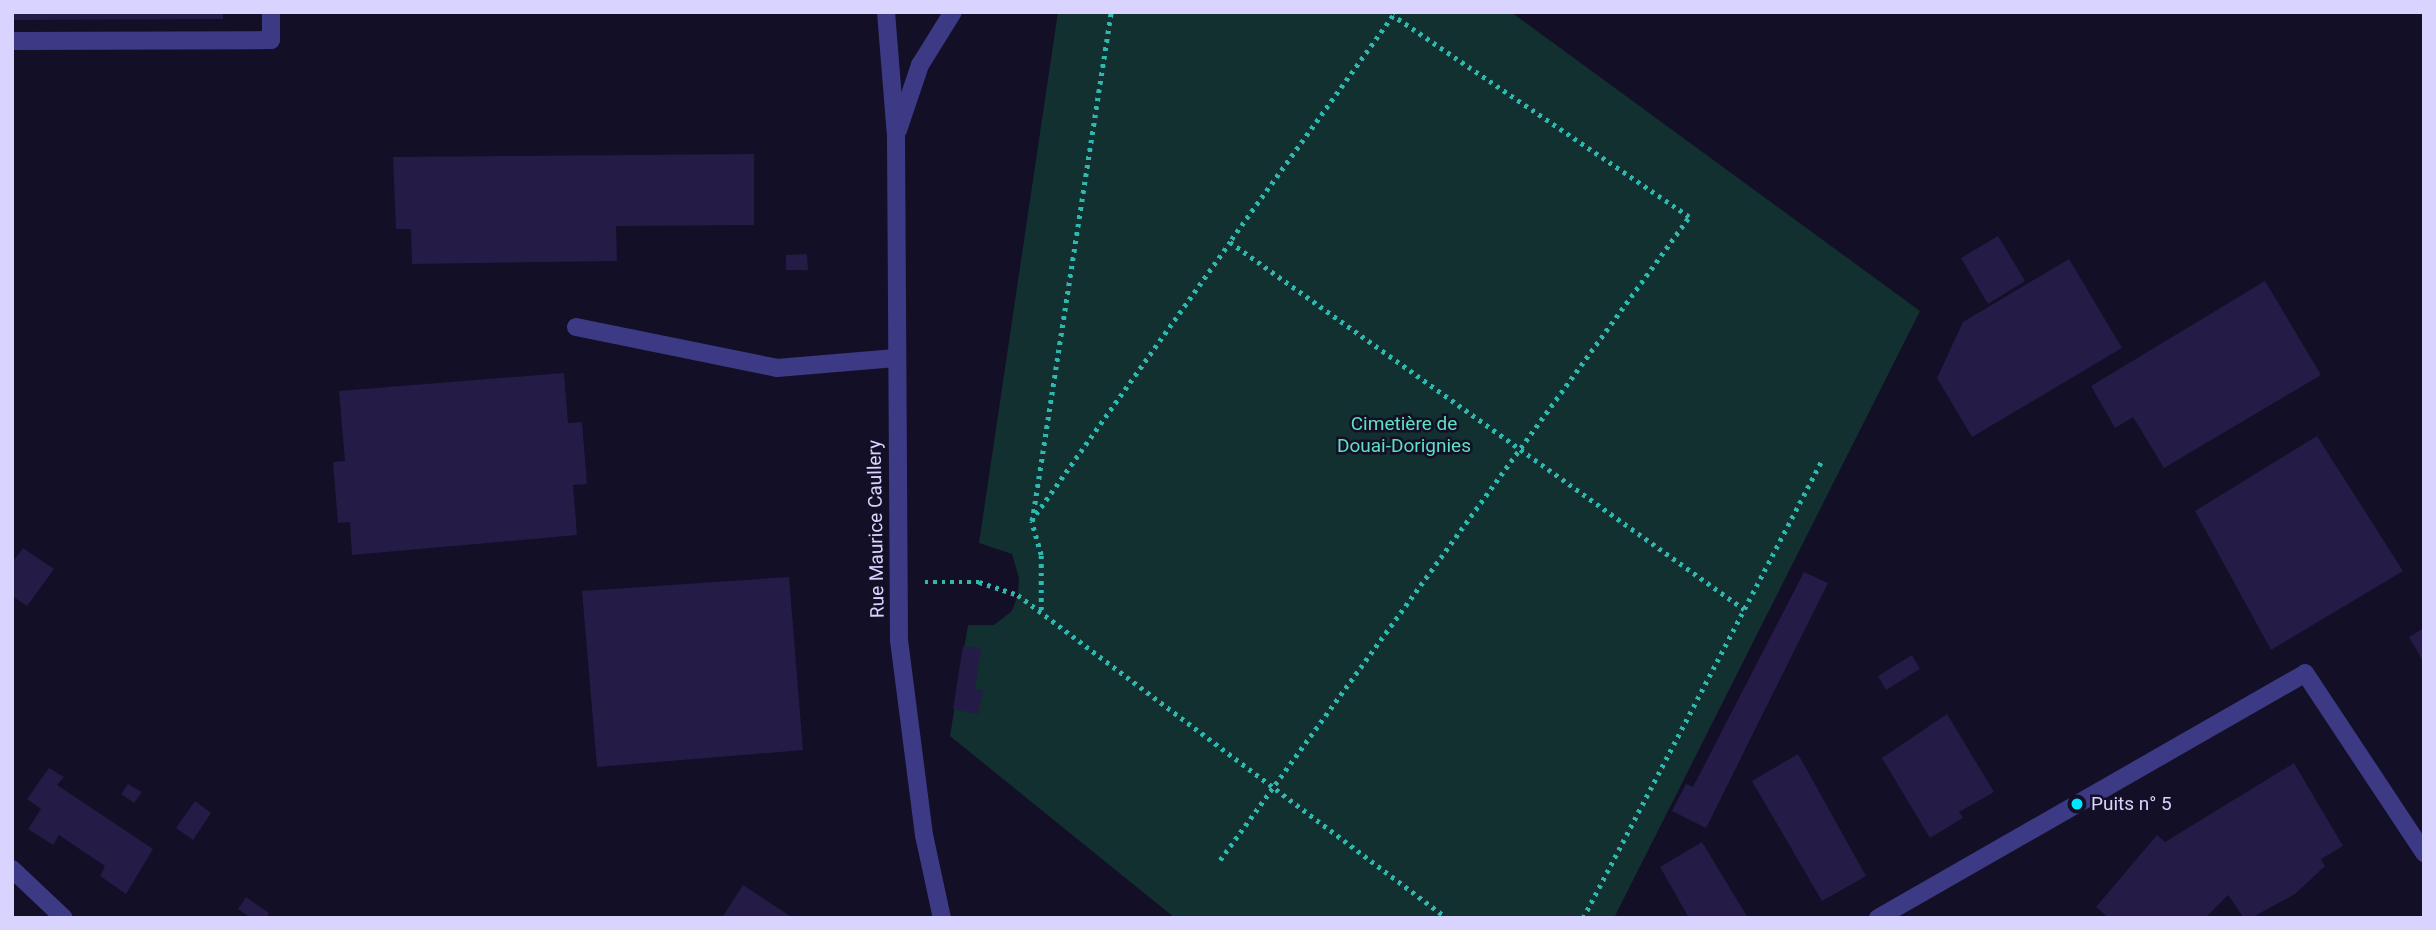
<!DOCTYPE html>
<html>
<head>
<meta charset="utf-8">
<style>
	body { margin:0 }
	#map { position:relative; width:2436px; height:930px; overflow:hidden; background:#130f26; font-family:Roboto,sans-serif }
	div>[style] { position:absolute }
	[style*='--x'] { left:calc(var(--x)*1px); top:calc(var(--y)*1px); width:calc(var(--w)*1px); rotate:calc(var(--a)*1deg) }
	.green>* { inset:0; background:#12302f }
	.building>* { inset:0; background:#241b47 }
	.path>* { height:4.5px; margin-top:-2.25px; transform-origin:0; background:repeating-linear-gradient(90deg,#2fb8b0 0 3.5px,transparent 0 8.5px) }
	.service>* { height:18px; margin:-9px; padding:0 9px; transform-origin:9px; border-radius:9px; background:#3d3a85 }
	.minor>* { height:18px; margin:-9px; padding:0 9px; transform-origin:9px; border-radius:9px; background:#3d3a85 }
	.dots>* { width:19px; height:19px; translate:-50% -50%; box-sizing:border-box; border:4px solid #130f26; border-radius:50% }
	span { translate:-50% -50%; white-space:nowrap; text-align:center; line-height:1.15; -webkit-text-stroke:5px #130f26; paint-order:stroke }
	.park-label { font-size:19px; color:#5fe0c0 }
	.street-label { font-size:19px; color:#d9d4ff }
	.poi-label { font-size:19px; color:#d9d4ff }
	.left { translate:0 -50%; text-align:left }
	.frame { position:absolute; inset:0; border:14px solid #d9d4ff; pointer-events:none }
</style>
</head>
<body>
<div id="map">
	<div class="green">
		<i style="clip-path:polygon(1058px 12px,1511px 12px,1920px 311px,1614px 918px,1175px 918px,950px 736px,968px 625px,994px 625px,1012px 611px,1018px 595px,1019px 578px,1012px 554px,979px 543px)"></i>
	</div>
	<div class="building">
		<i style="clip-path:polygon(12px 12px,223px 12px,223px 19px,12px 20px)"></i>
		<i style="clip-path:polygon(754px 154px,754px 225px,616px 226px,617px 261px,412px 264px,411px 229px,396px 229px,393px 157px)"></i>
		<i style="clip-path:polygon(1998px 236px,2025px 281px,1988px 304px,1961px 258px)"></i>
		<i style="clip-path:polygon(807px 254px,808px 270px,786px 270px,786px 255px)"></i>
		<i style="clip-path:polygon(2069px 259px,2122px 348px,1972px 437px,1937px 378px,1963px 322px)"></i>
		<i style="clip-path:polygon(2265px 281px,2321px 375px,2164px 468px,2133px 417px,2115px 428px,2091px 386px)"></i>
		<i style="clip-path:polygon(564px 373px,568px 423px,582px 422px,587px 484px,573px 485px,577px 535px,352px 555px,350px 522px,338px 523px,333px 462px,345px 461px,339px 391px)"></i>
		<i style="clip-path:polygon(2317px 436px,2403px 571px,2271px 650px,2195px 511px)"></i>
		<i style="clip-path:polygon(23px 548px,54px 569px,27px 606px,12px 596px,12px 563px)"></i>
		<i style="clip-path:polygon(1804px 572px,1828px 583px,1706px 828px,1672px 811px,1686px 784px,1693px 787px)"></i>
		<i style="clip-path:polygon(789px 577px,803px 750px,597px 767px,582px 591px)"></i>
		<i style="clip-path:polygon(2424px 628px,2424px 663px,2409px 637px)"></i>
		<i style="clip-path:polygon(963px 646px,981px 648px,975px 689px,983px 690px,978px 714px,953px 709px)"></i>
		<i style="clip-path:polygon(1912px 655px,1920px 669px,1886px 690px,1878px 676px)"></i>
		<i style="clip-path:polygon(1947px 714px,1994px 792px,1959px 812px,1963px 818px,1930px 838px,1882px 758px)"></i>
		<i style="clip-path:polygon(1798px 754px,1866px 876px,1822px 901px,1752px 781px)"></i>
		<i style="clip-path:polygon(2294px 763px,2343px 846px,2321px 859px,2325px 866px,2295px 894px,2251px 918px,2244px 918px,2228px 895px,2205px 918px,2109px 918px,2096px 907px,2157px 835px,2165px 842px)"></i>
		<i style="clip-path:polygon(49px 768px,64px 777px,57px 785px,153px 849px,126px 894px,100px 876px,105px 866px,59px 835px,53px 845px,28px 829px,41px 809px,27px 799px)"></i>
		<i style="clip-path:polygon(128px 784px,142px 792px,134px 803px,121px 794px)"></i>
		<i style="clip-path:polygon(195px 801px,211px 813px,193px 840px,176px 828px)"></i>
		<i style="clip-path:polygon(1702px 842px,1748px 918px,1689px 918px,1660px 867px)"></i>
		<i style="clip-path:polygon(743px 885px,793px 918px,722px 918px)"></i>
		<i style="clip-path:polygon(246px 897px,269px 913px,266px 918px,251px 918px,238px 909px)"></i>
	</div>
	<div class="path">
		<i style="--x:1032;--y:521;--w:515;--a:-81.18"></i>
		<i style="--x:925;--y:582;--w:54;--a:0"></i>
		<i style="--x:979;--y:582;--w:41;--a:18.4"></i>
		<i style="--x:1018;--y:595;--w:537;--a:36.98"></i>
		<i style="--x:1041;--y:610;--w:55;--a:-90"></i>
		<i style="--x:1041;--y:555;--w:35;--a:-106"></i>
		<i style="--x:1031;--y:521;--w:343;--a:-54.5"></i>
		<i style="--x:1230;--y:242;--w:632;--a:35.53"></i>
		<i style="--x:1220;--y:860;--w:796;--a:-53.89"></i>
		<i style="--x:1689;--y:217;--w:358;--a:-145.8"></i>
		<i style="--x:1393;--y:16;--w:279;--a:125.8"></i>
		<i style="--x:1583;--y:918;--w:514;--a:-62.44"></i>
	</div>
	<div class="service">
		<i style="--x:12;--y:41;--w:259;--a:-0.2"></i>
		<i style="--x:271;--y:40;--w:28;--a:-90"></i>
		<i style="--x:576;--y:327;--w:205;--a:11.5"></i>
		<i style="--x:777;--y:368;--w:119;--a:-4.8"></i>
		<i style="--x:1878;--y:918;--w:492;--a:-29.8"></i>
		<i style="--x:2305;--y:673;--w:216;--a:56.5"></i>
	</div>
	<div class="minor">
		<i style="--x:886;--y:12;--w:124;--a:85.4"></i>
		<i style="--x:896;--y:136;--w:504;--a:89.66"></i>
		<i style="--x:899;--y:640;--w:197;--a:82.7"></i>
		<i style="--x:924;--y:835;--w:85;--a:77.8"></i>
		<i style="--x:898;--y:130;--w:69;--a:-71.3"></i>
		<i style="--x:920;--y:65;--w:62;--a:-58.1"></i>
		<i style="--x:12;--y:869;--w:71;--a:43.3"></i>
	</div>
	<div class="dots">
		<i style="left:2077px;top:804px;background:#00e5ff"></i>
	</div>
	<div class="park-label">
		<span style="left:1404px;top:435px">Cimetière de<br>Douai-Dorignies</span>
	</div>
	<div class="street-label">
		<span style="left:876px;top:529px;rotate:-91deg">Rue Maurice Caullery</span>
	</div>
	<div class="poi-label">
		<span class="left" style="left:2091px;top:804px">Puits n° 5</span>
	</div>
	<div class="frame"></div>
</div>
</body>
</html>
